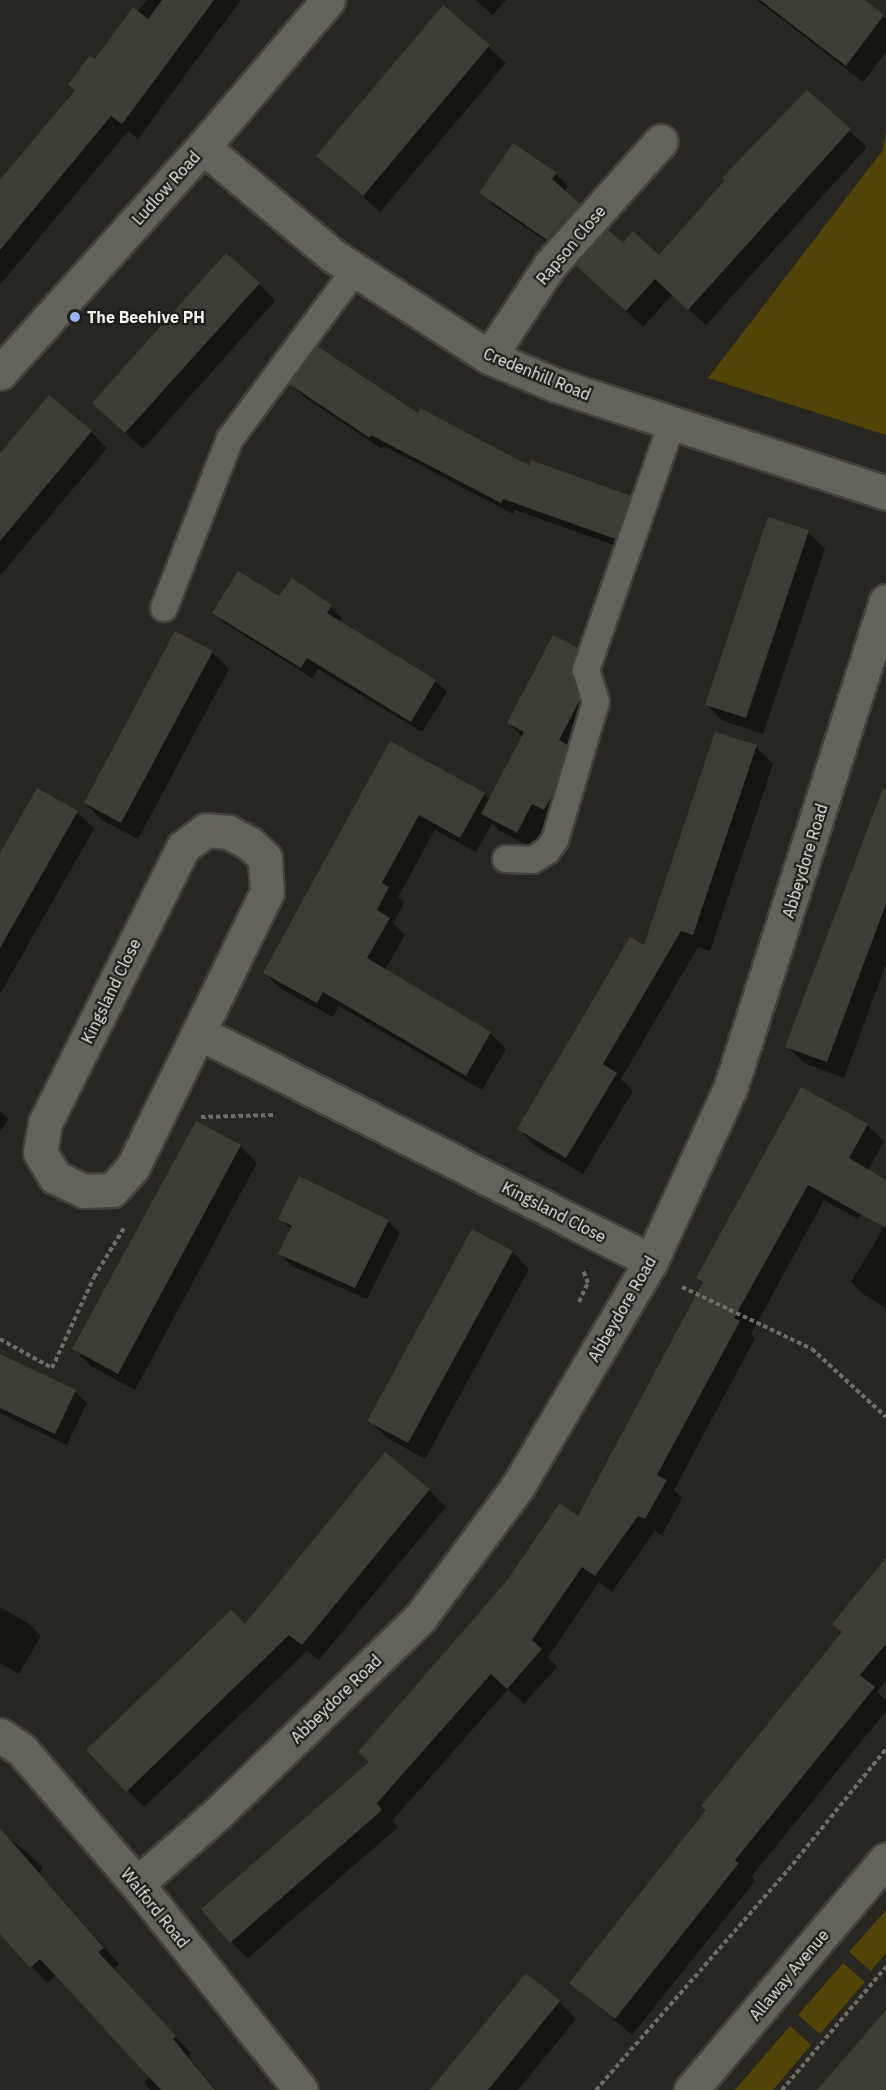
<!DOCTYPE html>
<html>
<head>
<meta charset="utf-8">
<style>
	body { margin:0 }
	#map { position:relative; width:886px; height:2090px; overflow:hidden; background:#282620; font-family:"IBM Plex Sans",sans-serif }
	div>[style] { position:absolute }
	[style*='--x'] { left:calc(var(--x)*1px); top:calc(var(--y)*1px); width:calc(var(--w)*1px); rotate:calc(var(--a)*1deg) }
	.green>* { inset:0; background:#524406 }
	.shadow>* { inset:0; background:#0007 }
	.building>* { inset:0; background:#3d3c35 }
	.path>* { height:4px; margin-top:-2px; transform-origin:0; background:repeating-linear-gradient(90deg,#6f6e68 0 4.5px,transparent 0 7.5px) }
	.roads { filter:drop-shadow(2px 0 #43413c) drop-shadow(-2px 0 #43413c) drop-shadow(0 2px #43413c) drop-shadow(0 -2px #43413c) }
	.lane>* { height:26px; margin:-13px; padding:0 13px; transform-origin:13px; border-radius:13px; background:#63625b }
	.street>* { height:33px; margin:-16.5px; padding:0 16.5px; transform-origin:16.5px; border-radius:16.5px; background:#63625b }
	.secondary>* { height:33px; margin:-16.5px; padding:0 16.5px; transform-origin:16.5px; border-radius:16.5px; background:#63625b }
	.dots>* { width:16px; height:16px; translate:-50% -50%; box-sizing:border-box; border:3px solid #1e1d17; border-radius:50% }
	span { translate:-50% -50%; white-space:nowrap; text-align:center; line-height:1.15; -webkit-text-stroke:4.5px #1e1d17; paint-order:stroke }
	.street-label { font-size:16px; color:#f3f2ee }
	.poi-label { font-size:16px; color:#f3f2ee; font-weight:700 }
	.left { translate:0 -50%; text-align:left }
</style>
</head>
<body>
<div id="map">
	<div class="green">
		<i style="clip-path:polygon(886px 131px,886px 435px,708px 378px,883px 150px)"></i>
		<i style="clip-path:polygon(886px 1910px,886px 1953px,871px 1971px,849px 1952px)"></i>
		<i style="clip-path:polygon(843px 1963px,865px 1982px,820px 2034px,798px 2015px)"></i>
		<i style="clip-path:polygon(790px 2026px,811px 2045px,773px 2090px,735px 2090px)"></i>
	</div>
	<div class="shadow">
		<i style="clip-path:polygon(147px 0,241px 0,138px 139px,128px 131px,0 285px,0 182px)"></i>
		<i style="clip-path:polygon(475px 0,506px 0,493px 15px)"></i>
		<i style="clip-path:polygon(757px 0,862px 0,886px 19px,886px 52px,863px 82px)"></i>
		<i style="clip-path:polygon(444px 7px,506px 63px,380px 212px,318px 156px)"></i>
		<i style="clip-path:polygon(807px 92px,867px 147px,706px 325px,672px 295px,643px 327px,577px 265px,659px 257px)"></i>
		<i style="clip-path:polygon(514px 145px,556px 174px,568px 186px,564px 192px,590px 217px,560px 251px,493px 205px,481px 193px)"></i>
		<i style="clip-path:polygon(259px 284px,275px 301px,143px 449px,111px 420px)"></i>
		<i style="clip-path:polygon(291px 384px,418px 415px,530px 468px,630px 498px,642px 510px,628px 550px,515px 510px,513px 514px,384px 446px,382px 449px,303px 396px)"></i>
		<i style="clip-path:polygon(91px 432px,107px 448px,0 576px,0 456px)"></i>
		<i style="clip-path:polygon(808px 532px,825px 549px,763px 734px,723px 721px,706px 704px)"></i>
		<i style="clip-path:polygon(279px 598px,331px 607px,342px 618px,339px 622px,435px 681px,447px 692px,422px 732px,318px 669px,312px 678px,226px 624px,214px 613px)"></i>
		<i style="clip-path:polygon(577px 649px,594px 666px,549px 820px,534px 849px,500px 831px,492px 823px,476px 852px,435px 830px,398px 897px,404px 903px,393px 923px,405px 935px,385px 970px,490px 1033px,506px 1049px,482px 1090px,339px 1006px,333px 1017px,281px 989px,265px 973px,391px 743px,484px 794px,490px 800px,523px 737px,509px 723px)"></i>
		<i style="clip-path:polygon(212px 652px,229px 669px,138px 839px,102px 820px,85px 803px)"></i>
		<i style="clip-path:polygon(756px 747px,773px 764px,710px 951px,698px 947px,621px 1079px,633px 1091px,583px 1174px,535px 1146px,519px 1129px,645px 948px)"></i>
		<i style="clip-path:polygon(886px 784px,886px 964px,844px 1078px,804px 1063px,787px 1046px)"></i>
		<i style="clip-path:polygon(77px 812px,94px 829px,0 994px,0 856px)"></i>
		<i style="clip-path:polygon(0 1111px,8px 1119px,0 1132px)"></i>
		<i style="clip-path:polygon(867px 1125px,884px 1141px,867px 1172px,878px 1184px,858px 1219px,824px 1200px,751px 1334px,755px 1338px,674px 1490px,682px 1498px,662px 1535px,655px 1531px,612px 1592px,599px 1582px,548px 1657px,557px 1667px,524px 1704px,508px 1689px,392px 1821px,398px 1827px,248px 1958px,231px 1942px,371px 1762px,578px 1518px,704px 1284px,697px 1278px)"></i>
		<i style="clip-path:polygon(240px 1146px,257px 1163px,135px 1390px,91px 1366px,74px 1349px)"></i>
		<i style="clip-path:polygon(280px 1218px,388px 1221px,400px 1233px,367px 1299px,292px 1266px,280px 1254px,292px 1230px)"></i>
		<i style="clip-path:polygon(886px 1224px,886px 1308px,863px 1294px,851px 1282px)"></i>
		<i style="clip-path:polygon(473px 1231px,513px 1252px,529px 1269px,425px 1459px,386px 1437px,369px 1420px)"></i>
		<i style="clip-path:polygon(0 1356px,75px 1392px,87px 1403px,67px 1445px,0 1413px)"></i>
		<i style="clip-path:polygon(429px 1490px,446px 1507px,319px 1660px,307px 1651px,144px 1807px,88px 1750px,245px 1626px)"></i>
		<i style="clip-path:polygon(886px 1560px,886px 1681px,877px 1692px,886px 1701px,886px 1711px,751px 1877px,755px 1881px,632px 2035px,571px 1983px,708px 1811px,843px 1633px)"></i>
		<i style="clip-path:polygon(0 1607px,29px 1624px,41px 1636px,19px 1674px,0 1663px)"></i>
		<i style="clip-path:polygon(0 1832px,27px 1852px,43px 1868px,39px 1873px,119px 1964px,113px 1969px,191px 2053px,188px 2056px,216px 2090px,150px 2090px,144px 2082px,150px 2076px,56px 1975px,47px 1983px,0 1931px)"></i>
		<i style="clip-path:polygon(559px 2002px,576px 2019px,518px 2090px,432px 2090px)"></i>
	</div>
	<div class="building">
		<i style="clip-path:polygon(162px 0,214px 0,122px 124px,111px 116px,0 250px,0 180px,75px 90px,68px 85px,90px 55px,95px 59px,133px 7px,148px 19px)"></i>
		<i style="clip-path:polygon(760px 0,865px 0,884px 15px,846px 66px)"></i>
		<i style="clip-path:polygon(443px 5px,490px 45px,363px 196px,316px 156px)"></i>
		<i style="clip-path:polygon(807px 90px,851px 129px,688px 310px,655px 279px,626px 311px,575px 265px,607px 229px,623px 243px,633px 231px,659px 255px,725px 180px,722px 178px)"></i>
		<i style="clip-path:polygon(513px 143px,557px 173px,552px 179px,580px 204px,547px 240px,479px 193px)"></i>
		<i style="clip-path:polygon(226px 253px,260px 283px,125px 433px,92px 403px)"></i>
		<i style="clip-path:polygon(317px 346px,418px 413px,420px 408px,530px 466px,531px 460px,631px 496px,616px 539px,503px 499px,501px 503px,371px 435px,370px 438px,289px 384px)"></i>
		<i style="clip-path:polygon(49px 395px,92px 431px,0 541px,0 453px)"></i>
		<i style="clip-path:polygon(768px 517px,809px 530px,746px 718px,705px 705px)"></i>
		<i style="clip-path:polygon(238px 571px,279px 596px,292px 578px,332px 605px,327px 613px,436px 680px,411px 722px,307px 658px,301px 668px,212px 613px)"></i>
		<i style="clip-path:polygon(175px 631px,213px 651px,121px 823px,84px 803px)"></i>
		<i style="clip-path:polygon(553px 635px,578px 648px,572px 674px,580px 700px,559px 740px,568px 745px,554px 792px,544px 810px,532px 804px,517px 833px,481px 814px,524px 732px,507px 723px)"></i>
		<i style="clip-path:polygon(715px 732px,757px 745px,693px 935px,681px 931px,603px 1064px,617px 1073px,566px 1158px,517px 1129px,630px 937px,644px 945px)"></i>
		<i style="clip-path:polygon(390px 741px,485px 793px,460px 838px,419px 815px,382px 883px,389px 887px,377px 910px,390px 918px,367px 958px,491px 1032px,466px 1076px,323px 992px,317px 1003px,263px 973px)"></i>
		<i style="clip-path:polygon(37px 788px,78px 811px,0 948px,0 853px)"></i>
		<i style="clip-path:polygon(883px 788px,886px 789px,886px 904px,827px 1062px,785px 1047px)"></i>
		<i style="clip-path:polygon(801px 1087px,868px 1124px,849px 1158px,886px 1180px,886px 1228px,808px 1185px,734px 1318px,740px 1321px,657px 1475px,667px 1480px,645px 1519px,638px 1516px,595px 1576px,582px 1567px,532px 1640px,542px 1649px,507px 1689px,491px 1674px,377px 1803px,382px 1810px,230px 1943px,201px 1909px,369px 1762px,358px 1752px,505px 1583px,560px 1503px,578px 1516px,703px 1282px,696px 1278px)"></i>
		<i style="clip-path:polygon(196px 1121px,241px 1145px,118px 1374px,72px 1349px)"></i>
		<i style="clip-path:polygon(299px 1176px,389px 1220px,355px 1288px,278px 1254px,292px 1226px,278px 1219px)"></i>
		<i style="clip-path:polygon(472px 1229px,513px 1251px,408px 1443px,367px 1421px)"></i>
		<i style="clip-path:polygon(0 1354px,76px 1390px,55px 1434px,0 1408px)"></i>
		<i style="clip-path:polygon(385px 1452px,430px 1489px,302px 1645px,289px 1635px,126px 1792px,86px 1750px,231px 1610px,245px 1624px)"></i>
		<i style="clip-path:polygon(886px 1558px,886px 1644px,860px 1675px,875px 1687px,735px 1860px,739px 1863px,615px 2019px,569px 1983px,706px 1810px,701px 1806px,842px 1632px,832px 1624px)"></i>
		<i style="clip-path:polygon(0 1828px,104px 1948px,98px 1952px,176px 2036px,173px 2039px,215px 2090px,161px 2090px,40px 1959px,30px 1968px,0 1934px)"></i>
		<i style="clip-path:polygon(526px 1973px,560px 2001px,488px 2090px,430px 2090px)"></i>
		<i style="clip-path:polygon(886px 2010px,886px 2090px,817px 2090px)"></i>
	</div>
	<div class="path">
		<i style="--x:201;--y:1117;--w:73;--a:-1.6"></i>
		<i style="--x:682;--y:1287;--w:144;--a:25.5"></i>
		<i style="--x:812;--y:1349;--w:100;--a:42.6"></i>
		<i style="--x:579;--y:1302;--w:21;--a:-65"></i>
		<i style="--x:588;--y:1283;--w:14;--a:-111"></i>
		<i style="--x:0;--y:1339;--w:60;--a:29.1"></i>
		<i style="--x:52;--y:1368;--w:100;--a:-65.2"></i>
		<i style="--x:94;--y:1277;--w:57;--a:-58.5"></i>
		<i style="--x:596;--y:2090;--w:292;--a:-48.9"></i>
		<i style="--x:788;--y:1870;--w:156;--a:-51"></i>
		<i style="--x:782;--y:2090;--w:161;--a:-49.8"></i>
	</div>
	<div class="roads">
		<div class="lane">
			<i style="--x:164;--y:608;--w:181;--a:-68.7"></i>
			<i style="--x:230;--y:439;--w:210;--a:-53.5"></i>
			<i style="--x:506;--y:859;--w:27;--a:2"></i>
			<i style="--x:533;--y:860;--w:17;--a:-33"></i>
			<i style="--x:547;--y:851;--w:14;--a:-54"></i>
			<i style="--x:555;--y:840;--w:144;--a:-73.5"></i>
			<i style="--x:596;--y:702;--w:34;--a:-107"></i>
			<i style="--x:586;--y:670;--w:262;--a:-70.8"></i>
		</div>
		<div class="street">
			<i style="--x:203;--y:147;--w:168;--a:39.9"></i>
			<i style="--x:332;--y:255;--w:187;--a:33"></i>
			<i style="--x:489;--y:357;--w:73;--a:22.7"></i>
			<i style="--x:556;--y:385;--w:347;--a:18.1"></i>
			<i style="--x:489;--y:357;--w:110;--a:-56.5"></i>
			<i style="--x:550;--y:265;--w:166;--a:-48.2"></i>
			<i style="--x:0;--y:373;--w:304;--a:-48.1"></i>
			<i style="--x:203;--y:147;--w:193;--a:-49.6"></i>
			<i style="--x:206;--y:830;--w:22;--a:5"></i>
			<i style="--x:228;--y:832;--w:24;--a:28"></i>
			<i style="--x:249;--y:843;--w:22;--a:43"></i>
			<i style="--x:265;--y:858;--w:34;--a:87"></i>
			<i style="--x:267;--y:892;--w:306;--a:116"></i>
			<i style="--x:133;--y:1167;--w:31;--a:132"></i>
			<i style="--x:112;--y:1190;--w:28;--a:178"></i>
			<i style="--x:84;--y:1191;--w:32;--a:-154"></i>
			<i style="--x:55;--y:1177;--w:29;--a:-121"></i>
			<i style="--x:40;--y:1152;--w:29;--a:-80"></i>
			<i style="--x:45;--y:1123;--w:309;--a:-63.4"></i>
			<i style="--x:183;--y:847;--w:29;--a:-36"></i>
			<i style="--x:200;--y:1033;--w:505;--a:26.82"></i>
			<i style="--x:0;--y:1735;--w:27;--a:34"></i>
			<i style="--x:22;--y:1750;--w:177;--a:49.4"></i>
			<i style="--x:137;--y:1884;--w:263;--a:51.5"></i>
			<i style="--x:137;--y:1884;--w:106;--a:-41.2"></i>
			<i style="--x:217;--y:1814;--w:282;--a:-44"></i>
			<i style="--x:420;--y:1618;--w:164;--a:-53.4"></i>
			<i style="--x:518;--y:1486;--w:261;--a:-59.4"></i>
			<i style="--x:651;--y:1261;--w:192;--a:-65.4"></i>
			<i style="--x:731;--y:1086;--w:509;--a:-72.28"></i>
		</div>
		<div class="secondary">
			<i style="--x:691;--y:2090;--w:302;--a:-49.8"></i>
		</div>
	</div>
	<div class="dots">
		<i style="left:75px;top:317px;background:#9ab5fd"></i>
	</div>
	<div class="street-label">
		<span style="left:166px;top:188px;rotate:-48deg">Ludlow Road</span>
		<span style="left:571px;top:245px;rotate:-50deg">Rapson Close</span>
		<span style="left:537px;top:374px;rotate:22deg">Credenhill Road</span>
		<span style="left:805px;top:861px;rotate:-73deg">Abbeydore Road</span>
		<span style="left:111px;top:991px;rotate:-64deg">Kingsland Close</span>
		<span style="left:554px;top:1212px;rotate:27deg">Kingsland Close</span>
		<span style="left:622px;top:1309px;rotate:-60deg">Abbeydore Road</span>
		<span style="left:336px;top:1699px;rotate:-44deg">Abbeydore Road</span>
		<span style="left:155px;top:1908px;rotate:51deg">Walford Road</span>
		<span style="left:789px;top:1975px;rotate:-50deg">Allaway Avenue</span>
	</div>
	<div class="poi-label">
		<span class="left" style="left:87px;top:317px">The Beehive PH</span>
	</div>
</div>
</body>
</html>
